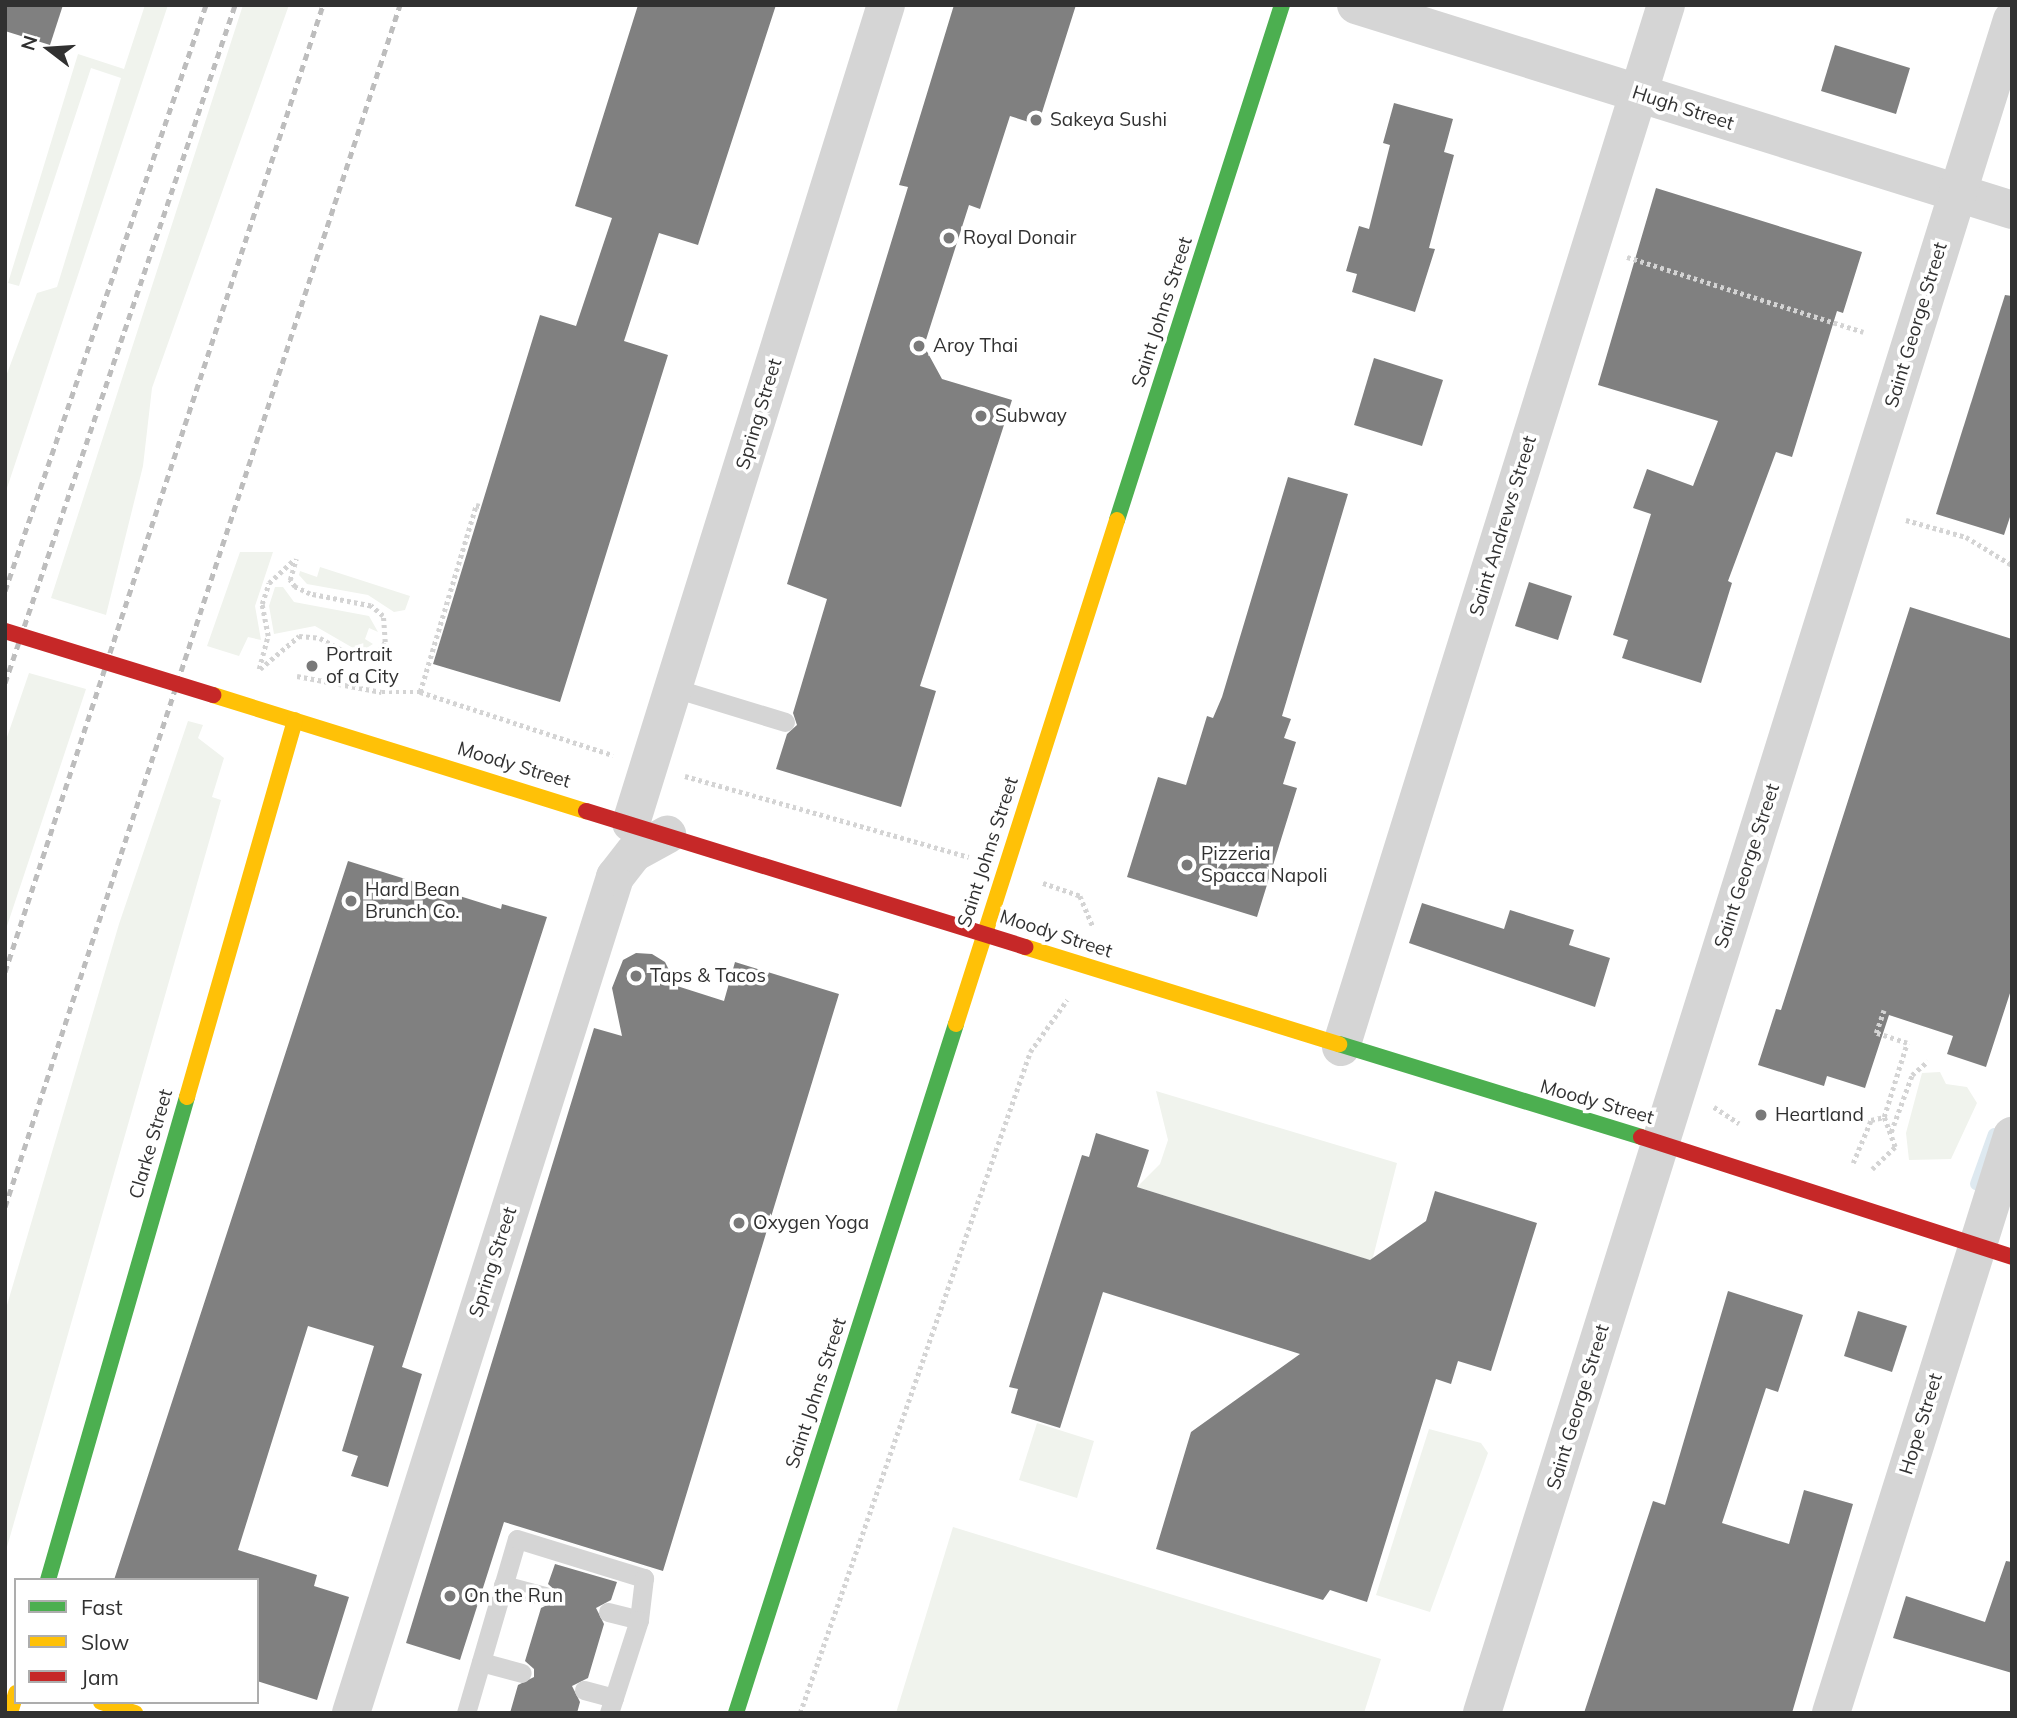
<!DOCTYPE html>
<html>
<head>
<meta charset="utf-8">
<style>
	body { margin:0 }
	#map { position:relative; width:2017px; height:1718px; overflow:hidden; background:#fff; font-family:Mulish,sans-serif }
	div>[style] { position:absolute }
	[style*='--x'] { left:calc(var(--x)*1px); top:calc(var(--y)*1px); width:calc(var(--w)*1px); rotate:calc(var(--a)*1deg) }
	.green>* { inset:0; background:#f0f3ed }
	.stream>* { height:12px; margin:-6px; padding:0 6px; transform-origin:6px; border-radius:6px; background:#dee9f0 }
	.building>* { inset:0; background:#808080 }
	.path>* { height:4.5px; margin-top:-2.25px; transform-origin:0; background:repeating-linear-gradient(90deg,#d4d4d4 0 3.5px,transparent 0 7px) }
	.lane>* { height:19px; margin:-9.5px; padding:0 9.5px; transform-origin:9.5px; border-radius:9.5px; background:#d5d5d5 }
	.street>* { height:38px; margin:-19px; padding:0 19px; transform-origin:19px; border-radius:19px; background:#d5d5d5 }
	.fast>* { height:16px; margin:-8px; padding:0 8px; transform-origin:8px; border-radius:8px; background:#4caf50 }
	.slow>* { height:16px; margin:-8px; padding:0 8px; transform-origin:8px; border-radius:8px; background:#ffc107 }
	.jam>* { height:16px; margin:-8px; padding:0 8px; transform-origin:8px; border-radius:8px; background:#c62828 }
	.rail>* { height:5px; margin-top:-2.5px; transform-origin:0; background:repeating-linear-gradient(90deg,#bdbdbd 0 7px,transparent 0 12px) }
	.jam-bridge>* { height:16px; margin:-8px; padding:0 8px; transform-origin:8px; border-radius:8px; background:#c62828 }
	.dots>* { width:19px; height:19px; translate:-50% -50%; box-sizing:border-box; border:4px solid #fff; border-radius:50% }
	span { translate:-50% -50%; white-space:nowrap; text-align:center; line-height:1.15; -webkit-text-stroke:7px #fff; paint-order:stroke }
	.street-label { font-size:19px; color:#313131 }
	.poi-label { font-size:19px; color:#313131 }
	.left { translate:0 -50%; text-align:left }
	.frame { position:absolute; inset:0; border:7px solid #313131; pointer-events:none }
	.legend { position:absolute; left:14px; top:1578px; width:245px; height:126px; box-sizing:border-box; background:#fff; border:2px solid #adadad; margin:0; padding:9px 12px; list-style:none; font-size:21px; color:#313131 }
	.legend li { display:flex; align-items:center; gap:14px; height:35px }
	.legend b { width:35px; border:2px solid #adadad }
	.north { position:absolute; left:14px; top:14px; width:70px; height:70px; -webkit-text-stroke:5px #fff; paint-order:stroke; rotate:287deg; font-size:19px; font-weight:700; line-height:28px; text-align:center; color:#313131 }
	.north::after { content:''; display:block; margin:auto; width:24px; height:32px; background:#313131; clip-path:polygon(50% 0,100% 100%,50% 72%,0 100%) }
</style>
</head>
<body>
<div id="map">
	<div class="green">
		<i style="clip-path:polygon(145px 5px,168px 5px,5px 494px,5px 379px,37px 293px,57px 287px,121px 78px,91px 68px,19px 286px,8px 283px,78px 54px,124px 69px)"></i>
		<i style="clip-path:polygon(243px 5px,289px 5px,152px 388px,143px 466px,106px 615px,51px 598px)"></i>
		<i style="clip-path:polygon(240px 552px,273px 552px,255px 606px,261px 640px,248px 637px,239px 656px,207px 646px)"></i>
		<i style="clip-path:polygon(320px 567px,410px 596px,405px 610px,394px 612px,368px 595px,307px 584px,299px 575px,300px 571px,317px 577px)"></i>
		<i style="clip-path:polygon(275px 587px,283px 587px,294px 602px,369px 616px,378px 632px,369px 628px,365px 639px,373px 644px,360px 652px,315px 626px,274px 634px,269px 606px)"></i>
		<i style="clip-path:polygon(29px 673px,86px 689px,5px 932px,5px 743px)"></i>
		<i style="clip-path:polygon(188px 721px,203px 725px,198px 738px,224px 758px,212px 797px,221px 800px,5px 1554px,5px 1312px,119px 924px)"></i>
		<i style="clip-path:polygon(1940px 1072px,1946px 1084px,1967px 1087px,1977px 1103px,1951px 1159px,1909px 1160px,1906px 1133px,1922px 1073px)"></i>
		<i style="clip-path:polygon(1156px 1091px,1397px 1163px,1372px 1261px,1137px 1187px,1160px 1164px,1168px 1140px)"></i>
		<i style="clip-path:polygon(1037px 1423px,1094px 1441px,1077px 1498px,1019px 1480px)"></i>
		<i style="clip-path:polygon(1429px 1429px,1481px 1443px,1488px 1453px,1430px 1612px,1376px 1595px)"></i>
		<i style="clip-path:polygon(953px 1527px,1381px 1659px,1364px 1713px,896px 1713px)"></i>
	</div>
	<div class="stream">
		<i style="--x:1976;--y:1184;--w:53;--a:-70.2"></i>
	</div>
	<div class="building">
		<i style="clip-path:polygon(5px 5px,63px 5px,50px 45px,5px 31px)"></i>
		<i style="clip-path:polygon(638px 5px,776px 5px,698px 245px,659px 233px,624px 341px,668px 355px,560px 702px,433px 664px,540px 315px,576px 326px,612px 218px,575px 206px)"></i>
		<i style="clip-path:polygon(954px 5px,1076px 5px,1038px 125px,1010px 116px,980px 209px,969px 205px,924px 346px,942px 379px,1012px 400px,920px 686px,936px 691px,901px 807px,776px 769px,787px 734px,797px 725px,793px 713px,827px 599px,787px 584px,908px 187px,899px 185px)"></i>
		<i style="clip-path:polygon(1835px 45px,1910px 68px,1896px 114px,1821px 91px)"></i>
		<i style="clip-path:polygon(1394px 103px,1453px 119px,1444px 152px,1454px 155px,1429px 248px,1435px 249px,1415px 312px,1352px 292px,1357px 274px,1346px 271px,1359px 226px,1369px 229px,1390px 145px,1383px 143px)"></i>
		<i style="clip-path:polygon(1656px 188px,1862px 252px,1843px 313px,1837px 311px,1792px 457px,1776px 452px,1728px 581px,1732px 583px,1701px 683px,1622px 658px,1628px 640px,1613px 635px,1651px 514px,1633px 508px,1647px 469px,1693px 486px,1718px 421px,1598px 385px)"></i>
		<i style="clip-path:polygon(2005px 295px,2012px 296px,2012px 511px,2004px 535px,1936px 514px)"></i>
		<i style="clip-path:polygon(1374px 358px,1443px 380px,1422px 446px,1354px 425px)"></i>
		<i style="clip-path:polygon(1288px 477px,1348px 494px,1282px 716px,1291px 719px,1284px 738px,1296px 742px,1283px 784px,1297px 788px,1257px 917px,1127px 877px,1158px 777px,1186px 785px,1207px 716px,1213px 718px,1222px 697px)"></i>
		<i style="clip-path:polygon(1529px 582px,1572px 596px,1558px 640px,1515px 626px)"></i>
		<i style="clip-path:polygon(1910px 607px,2012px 639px,2012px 987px,1986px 1067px,1947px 1054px,1953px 1036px,1889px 1015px,1865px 1088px,1827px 1076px,1824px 1086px,1758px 1065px,1776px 1009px,1781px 1010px)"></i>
		<i style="clip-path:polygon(348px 861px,501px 909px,502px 904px,547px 917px,402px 1367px,422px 1374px,388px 1487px,351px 1476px,358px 1456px,342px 1451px,374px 1346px,308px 1326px,238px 1550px,317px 1575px,314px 1586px,349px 1597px,317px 1700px,257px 1681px,257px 1580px,114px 1580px)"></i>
		<i style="clip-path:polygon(1422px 903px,1504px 929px,1510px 910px,1574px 930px,1569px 945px,1610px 958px,1595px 1007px,1409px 943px)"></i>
		<i style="clip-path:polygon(636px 953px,652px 954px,665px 962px,677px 986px,724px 1001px,735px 962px,839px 994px,663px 1571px,504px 1522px,460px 1660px,406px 1643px,594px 1028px,622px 1036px,612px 988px,623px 960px)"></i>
		<i style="clip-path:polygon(1096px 1133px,1149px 1150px,1137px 1187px,1370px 1260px,1426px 1221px,1435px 1191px,1537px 1223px,1491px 1371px,1458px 1361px,1451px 1384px,1436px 1379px,1367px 1602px,1330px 1590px,1323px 1600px,1156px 1549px,1191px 1432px,1300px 1354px,1103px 1292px,1060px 1428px,1011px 1413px,1018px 1389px,1009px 1387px,1082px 1155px,1089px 1157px)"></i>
		<i style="clip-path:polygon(1728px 1291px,1803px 1315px,1778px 1392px,1766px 1388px,1722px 1523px,1789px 1544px,1804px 1490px,1853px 1504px,1792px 1713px,1584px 1713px,1653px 1501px,1665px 1505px)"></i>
		<i style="clip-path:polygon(1858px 1311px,1907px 1326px,1892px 1372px,1844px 1356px)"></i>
		<i style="clip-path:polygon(2006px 1561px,2012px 1562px,2012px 1673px,1893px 1638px,1906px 1596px,1985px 1622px)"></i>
		<i style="clip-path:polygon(555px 1564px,617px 1582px,611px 1600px,596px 1608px,604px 1624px,588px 1678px,572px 1686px,580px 1702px,577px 1713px,510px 1713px,518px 1685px,534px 1677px,534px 1669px,525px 1661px,541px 1608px,557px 1600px,557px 1592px,548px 1584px)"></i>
	</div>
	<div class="path">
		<i style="--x:1627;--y:257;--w:248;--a:17.6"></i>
		<i style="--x:1906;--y:520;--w:62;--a:15.8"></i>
		<i style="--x:1966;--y:537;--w:54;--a:31.3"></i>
		<i style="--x:259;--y:669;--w:34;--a:-75"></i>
		<i style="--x:268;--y:636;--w:33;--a:-101"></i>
		<i style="--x:262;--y:604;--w:22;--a:-72"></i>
		<i style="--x:269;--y:583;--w:35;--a:-43"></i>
		<i style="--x:260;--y:669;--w:51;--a:-40.2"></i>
		<i style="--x:299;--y:636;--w:21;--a:5"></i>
		<i style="--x:320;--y:638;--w:43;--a:28.9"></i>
		<i style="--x:358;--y:659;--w:17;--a:-7"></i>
		<i style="--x:375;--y:657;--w:18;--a:-56"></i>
		<i style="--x:385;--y:642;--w:26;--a:-94"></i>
		<i style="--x:383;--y:616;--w:16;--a:-140"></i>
		<i style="--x:371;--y:606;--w:62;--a:-168.9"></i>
		<i style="--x:310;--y:594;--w:17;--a:-155"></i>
		<i style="--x:295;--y:587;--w:9;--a:-126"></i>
		<i style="--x:290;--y:580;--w:22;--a:-74"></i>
		<i style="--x:297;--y:676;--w:86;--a:10.7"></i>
		<i style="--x:382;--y:692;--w:38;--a:0"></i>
		<i style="--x:420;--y:692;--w:203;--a:18.1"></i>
		<i style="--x:420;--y:692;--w:195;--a:-73.3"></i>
		<i style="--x:476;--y:505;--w:4;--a:14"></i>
		<i style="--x:685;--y:776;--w:295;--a:15.9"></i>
		<i style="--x:1043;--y:883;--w:39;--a:19"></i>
		<i style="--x:1080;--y:896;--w:33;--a:67"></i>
		<i style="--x:1714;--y:1107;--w:30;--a:33"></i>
		<i style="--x:1891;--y:1132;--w:61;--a:-69.8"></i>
		<i style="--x:1912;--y:1075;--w:21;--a:-41"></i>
		<i style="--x:1853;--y:1163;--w:47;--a:-67.3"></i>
		<i style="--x:1871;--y:1120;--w:13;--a:-13"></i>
		<i style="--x:1884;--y:1117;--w:77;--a:-72.7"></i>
		<i style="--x:1907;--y:1043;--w:33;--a:-162"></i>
		<i style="--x:1876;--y:1033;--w:24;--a:-71"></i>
		<i style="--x:1872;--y:1169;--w:32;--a:-44"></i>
		<i style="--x:1895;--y:1147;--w:32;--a:-110"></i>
		<i style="--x:800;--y:1713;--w:700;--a:-70.81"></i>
		<i style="--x:1030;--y:1052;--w:64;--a:-54.6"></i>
	</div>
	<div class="lane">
		<i style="--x:674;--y:688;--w:116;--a:17"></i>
		<i style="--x:503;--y:1585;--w:43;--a:14.7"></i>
		<i style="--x:608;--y:1612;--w:32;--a:14"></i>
		<i style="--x:481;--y:1662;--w:42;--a:15"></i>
		<i style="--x:584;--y:1690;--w:31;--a:15"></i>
		<i style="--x:466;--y:1713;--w:181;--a:-73.7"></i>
		<i style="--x:517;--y:1539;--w:133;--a:17.1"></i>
		<i style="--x:644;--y:1578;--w:42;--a:96.8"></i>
		<i style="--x:639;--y:1620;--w:98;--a:107.9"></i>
	</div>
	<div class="street">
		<i style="--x:1356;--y:5;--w:687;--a:17.35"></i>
		<i style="--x:631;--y:823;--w:857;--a:-72.69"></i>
		<i style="--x:1341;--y:1047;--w:1092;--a:-72.68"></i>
		<i style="--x:351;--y:1713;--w:877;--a:-72.47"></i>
		<i style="--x:615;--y:877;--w:31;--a:-52"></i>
		<i style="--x:634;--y:853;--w:38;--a:-29"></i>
		<i style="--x:1482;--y:1713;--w:1774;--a:-72.62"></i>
		<i style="--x:1831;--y:1713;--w:605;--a:-72.58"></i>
	</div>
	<div class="fast">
		<i style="--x:1117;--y:520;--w:541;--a:-72.24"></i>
		<i style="--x:1339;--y:1044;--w:316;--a:17.1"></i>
		<i style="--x:48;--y:1580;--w:503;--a:-73.94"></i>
		<i style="--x:736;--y:1713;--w:723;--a:-72.29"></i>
	</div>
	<div class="slow">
		<i style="--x:213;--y:695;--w:391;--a:17.3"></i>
		<i style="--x:1025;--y:947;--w:329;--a:17.2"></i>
		<i style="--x:956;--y:1024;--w:529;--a:-72.28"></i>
		<i style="--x:187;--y:1097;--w:392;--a:-74"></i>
		<i style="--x:101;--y:1702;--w:36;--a:18"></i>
		<i style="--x:10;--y:1713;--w:21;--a:-73"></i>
	</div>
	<div class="jam">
		<i style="--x:586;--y:811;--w:460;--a:17.2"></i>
		<i style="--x:1641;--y:1137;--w:390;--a:17.9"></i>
	</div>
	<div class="rail">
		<i style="--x:5;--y:591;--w:620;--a:-71.07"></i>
		<i style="--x:5;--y:683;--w:716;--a:-71.26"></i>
		<i style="--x:5;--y:972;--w:1018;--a:-71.8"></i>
		<i style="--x:5;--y:1207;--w:1265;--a:-71.81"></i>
	</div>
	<div class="jam-bridge">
		<i style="--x:5;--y:631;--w:218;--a:17.1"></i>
	</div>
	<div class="dots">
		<i style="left:1036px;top:120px;background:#797979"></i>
		<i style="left:949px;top:238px;background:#797979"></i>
		<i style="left:919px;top:346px;background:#797979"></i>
		<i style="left:981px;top:416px;background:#797979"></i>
		<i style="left:312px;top:666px;background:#797979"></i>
		<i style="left:1187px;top:865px;background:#797979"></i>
		<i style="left:351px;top:901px;background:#797979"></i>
		<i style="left:636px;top:976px;background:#797979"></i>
		<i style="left:1761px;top:1115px;background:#797979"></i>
		<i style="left:739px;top:1223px;background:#797979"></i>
		<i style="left:450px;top:1596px;background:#797979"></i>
	</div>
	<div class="street-label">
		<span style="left:1683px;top:108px;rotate:18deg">Hugh Street</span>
		<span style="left:1162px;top:312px;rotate:-72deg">Saint Johns Street</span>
		<span style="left:1916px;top:325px;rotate:-73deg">Saint George Street</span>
		<span style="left:759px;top:414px;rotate:-73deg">Spring Street</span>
		<span style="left:1503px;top:526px;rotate:-73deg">Saint Andrews Street</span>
		<span style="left:514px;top:765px;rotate:17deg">Moody Street</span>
		<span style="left:988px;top:852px;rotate:-72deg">Saint Johns Street</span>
		<span style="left:1747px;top:866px;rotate:-72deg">Saint George Street</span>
		<span style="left:1056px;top:934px;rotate:18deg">Moody Street</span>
		<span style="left:1597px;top:1102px;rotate:16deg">Moody Street</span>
		<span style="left:151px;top:1144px;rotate:-74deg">Clarke Street</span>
		<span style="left:493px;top:1262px;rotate:-72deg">Spring Street</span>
		<span style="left:816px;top:1393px;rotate:-72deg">Saint Johns Street</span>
		<span style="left:1578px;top:1407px;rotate:-73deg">Saint George Street</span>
		<span style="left:1921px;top:1424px;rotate:-73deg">Hope Street</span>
	</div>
	<div class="poi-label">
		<span class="left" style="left:1050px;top:120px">Sakeya Sushi</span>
		<span class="left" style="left:963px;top:238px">Royal Donair</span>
		<span class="left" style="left:933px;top:346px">Aroy Thai</span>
		<span class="left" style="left:995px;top:416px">Subway</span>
		<span class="left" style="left:326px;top:666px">Portrait<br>of a City</span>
		<span class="left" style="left:1201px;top:865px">Pizzeria<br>Spacca Napoli</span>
		<span class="left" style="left:365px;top:901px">Hard Bean<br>Brunch Co.</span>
		<span class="left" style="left:650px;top:976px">Taps &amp; Tacos</span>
		<span class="left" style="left:1775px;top:1115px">Heartland</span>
		<span class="left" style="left:753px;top:1223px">Oxygen Yoga</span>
		<span class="left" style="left:464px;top:1596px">On the Run</span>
	</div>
	<div class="frame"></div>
	<ul class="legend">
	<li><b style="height:9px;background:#4caf50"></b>Fast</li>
	<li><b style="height:9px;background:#ffc107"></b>Slow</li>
	<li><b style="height:9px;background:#c62828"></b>Jam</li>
	</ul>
	<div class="north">N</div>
</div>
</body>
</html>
